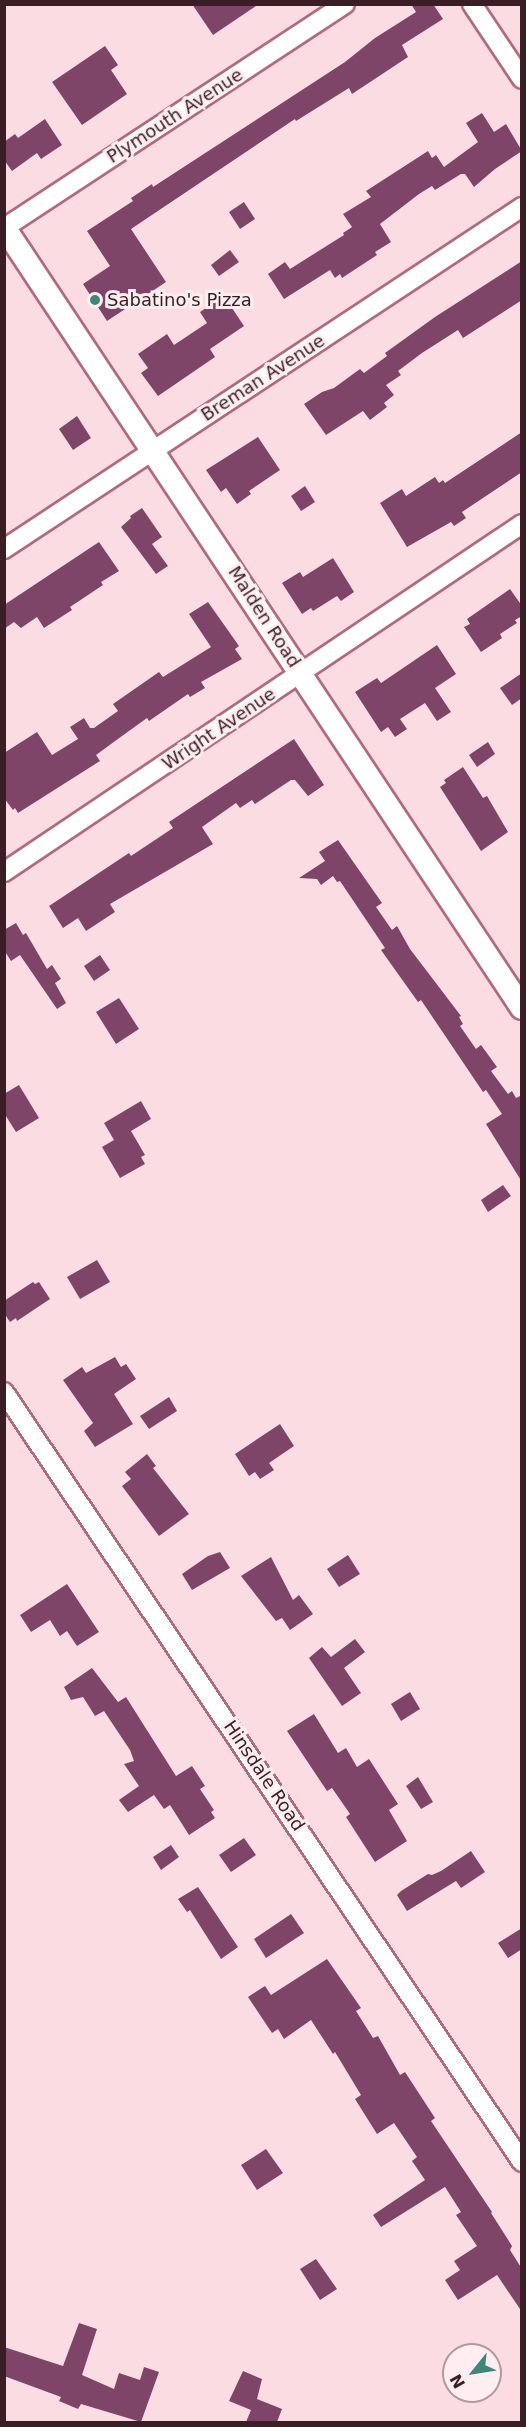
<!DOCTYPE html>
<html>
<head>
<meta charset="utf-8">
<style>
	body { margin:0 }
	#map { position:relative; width:526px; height:2427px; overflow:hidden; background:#fcdce3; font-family:"DejaVu Sans",sans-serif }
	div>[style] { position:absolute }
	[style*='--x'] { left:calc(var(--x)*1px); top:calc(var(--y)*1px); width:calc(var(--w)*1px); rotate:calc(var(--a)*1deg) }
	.building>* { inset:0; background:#7e4569 }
	.roads { filter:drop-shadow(2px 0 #b16b7e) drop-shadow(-2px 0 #b16b7e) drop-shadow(0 2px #b16b7e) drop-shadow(0 -2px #b16b7e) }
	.minor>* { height:18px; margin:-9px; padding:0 9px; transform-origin:9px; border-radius:9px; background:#fff }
	.tertiary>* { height:22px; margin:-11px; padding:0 11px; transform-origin:11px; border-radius:11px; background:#fff }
	.dots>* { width:16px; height:16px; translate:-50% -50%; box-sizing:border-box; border:3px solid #feeef1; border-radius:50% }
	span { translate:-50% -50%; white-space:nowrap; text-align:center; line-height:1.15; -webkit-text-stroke:6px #feeef1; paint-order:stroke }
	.street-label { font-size:18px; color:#3a1d25 }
	.poi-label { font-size:18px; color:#3a1d25 }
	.left { translate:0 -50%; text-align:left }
	.frame { position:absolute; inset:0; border:6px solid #3a1d25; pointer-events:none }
	.north { position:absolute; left:442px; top:2343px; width:60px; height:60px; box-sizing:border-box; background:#feeef1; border:2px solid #b09a9f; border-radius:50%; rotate:240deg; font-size:16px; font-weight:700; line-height:24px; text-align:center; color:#3a1d25 }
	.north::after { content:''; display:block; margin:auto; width:21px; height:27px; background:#41867b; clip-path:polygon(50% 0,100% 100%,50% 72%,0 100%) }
</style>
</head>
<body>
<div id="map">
	<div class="building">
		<i style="clip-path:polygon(192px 4px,259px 4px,213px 35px)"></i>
		<i style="clip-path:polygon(411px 4px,433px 4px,443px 19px,402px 45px,408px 57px,352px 94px,349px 88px,296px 121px,295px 119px,131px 229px,166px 282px,107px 321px,83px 284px,110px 266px,87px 231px,133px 201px,131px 198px,152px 184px,153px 187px,345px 62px,375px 38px,416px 12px)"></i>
		<i style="clip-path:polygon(105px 46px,118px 65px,111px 70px,127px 94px,82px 125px,52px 82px)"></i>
		<i style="clip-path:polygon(482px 113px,494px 132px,506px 124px,522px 151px,495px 169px,474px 187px,465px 174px,461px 174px,435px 190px,432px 186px,419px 194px,380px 224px,391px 242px,375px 252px,377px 255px,342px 278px,340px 274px,335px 278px,330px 270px,284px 299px,268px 274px,285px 262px,290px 269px,344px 235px,343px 233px,352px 227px,343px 214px,371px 197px,366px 191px,428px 151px,432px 158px,436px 155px,444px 167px,478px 142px,466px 123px)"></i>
		<i style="clip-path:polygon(45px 119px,62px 145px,41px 159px,37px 153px,12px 171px,4px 160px,4px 142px,15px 134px,18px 138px)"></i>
		<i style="clip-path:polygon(244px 202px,255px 219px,240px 229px,229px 212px)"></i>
		<i style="clip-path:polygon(230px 250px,239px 262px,219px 276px,211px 265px)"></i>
		<i style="clip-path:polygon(522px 261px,522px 300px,463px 338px,458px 330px,422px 353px,398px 371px,401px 375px,386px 385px,394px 395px,384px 403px,387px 407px,370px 420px,363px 411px,326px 435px,304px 404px,322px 392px,334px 388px,360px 369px,364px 373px,387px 356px,385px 353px,435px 317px)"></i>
		<i style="clip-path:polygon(224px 296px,244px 326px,210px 349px,215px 357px,158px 396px,141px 373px,148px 368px,138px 354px,167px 334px,174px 345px,207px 323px,200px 312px)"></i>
		<i style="clip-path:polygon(77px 416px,91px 438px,73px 450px,59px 429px)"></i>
		<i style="clip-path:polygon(522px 432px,522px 472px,462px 512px,466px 518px,454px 526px,451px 522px,407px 547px,380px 503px,402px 489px,406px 496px,435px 477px,439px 483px,443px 480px,445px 483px)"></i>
		<i style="clip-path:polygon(258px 437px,280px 470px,249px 491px,251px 494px,237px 504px,226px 488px,221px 492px,206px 470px)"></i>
		<i style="clip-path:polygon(305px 486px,315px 502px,301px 511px,291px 496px)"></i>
		<i style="clip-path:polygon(142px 508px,162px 537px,152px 544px,168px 566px,156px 574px,121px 527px,131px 518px,130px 516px)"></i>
		<i style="clip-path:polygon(99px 542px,119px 571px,101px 582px,103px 585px,70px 607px,72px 610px,44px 628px,37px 617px,21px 628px,14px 622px,4px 629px,4px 605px)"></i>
		<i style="clip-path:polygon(333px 558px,354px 592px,341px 601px,337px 596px,313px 611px,311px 608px,302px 614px,282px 583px,300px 572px,303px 577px)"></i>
		<i style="clip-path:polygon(510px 589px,522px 606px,522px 616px,515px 620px,517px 623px,500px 634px,502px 638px,481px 652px,464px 627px,470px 624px,467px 619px)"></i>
		<i style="clip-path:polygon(208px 602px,239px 646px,235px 649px,242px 659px,201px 682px,205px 688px,190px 697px,188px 694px,149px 721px,147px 718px,122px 736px,96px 755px,100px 761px,18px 813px,15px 808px,13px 810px,4px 798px,4px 753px,37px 732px,52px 755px,78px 739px,70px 727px,84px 718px,90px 728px,94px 728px,118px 711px,113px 704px,159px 672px,163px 677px,211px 647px,189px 614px)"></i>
		<i style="clip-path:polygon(437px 645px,456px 674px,435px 688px,451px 712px,437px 721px,425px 703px,400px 719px,407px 729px,395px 737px,388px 727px,381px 732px,355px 692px,377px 678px,381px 683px)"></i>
		<i style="clip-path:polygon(522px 673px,522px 698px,512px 705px,500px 688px)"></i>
		<i style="clip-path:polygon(294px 739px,324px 785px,308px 796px,295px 780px,291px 780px,255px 804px,252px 800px,240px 808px,236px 803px,202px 827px,213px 844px,110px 904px,115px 912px,86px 931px,78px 918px,63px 928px,49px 906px,129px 853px,131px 856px,173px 828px,169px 822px)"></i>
		<i style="clip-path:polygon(488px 742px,495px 754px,477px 767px,469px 755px)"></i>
		<i style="clip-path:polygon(463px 767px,483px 798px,487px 796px,508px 832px,481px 851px,440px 787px,446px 783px,444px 780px)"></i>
		<i style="clip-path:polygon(338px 840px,382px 903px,376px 907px,392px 930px,397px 926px,410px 949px,461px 1016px,459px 1017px,463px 1024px,460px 1026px,476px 1049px,481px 1045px,497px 1067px,491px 1071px,508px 1094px,512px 1091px,516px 1098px,522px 1095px,522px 1182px,486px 1124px,502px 1114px,486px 1090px,483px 1092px,421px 1000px,418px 1002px,381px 950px,385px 948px,340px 881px,337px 882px,333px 876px,321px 885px,317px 879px,299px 878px,325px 861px,319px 852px)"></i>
		<i style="clip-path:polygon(16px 923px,23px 935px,26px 933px,47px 969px,52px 965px,61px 979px,55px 983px,66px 1003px,57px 1009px,20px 955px,11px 961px,4px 950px,4px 930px)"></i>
		<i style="clip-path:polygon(100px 955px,110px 970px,94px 981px,84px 966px)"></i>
		<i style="clip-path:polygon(119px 998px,139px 1029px,116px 1044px,96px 1012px)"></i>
		<i style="clip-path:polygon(19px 1085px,39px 1118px,16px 1132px,4px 1113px,4px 1094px)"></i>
		<i style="clip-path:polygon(141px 1101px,151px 1119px,131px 1131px,145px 1155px,141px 1157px,145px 1164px,120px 1178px,102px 1147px,114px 1140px,104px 1123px)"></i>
		<i style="clip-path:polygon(503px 1185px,511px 1196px,488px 1212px,481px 1200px)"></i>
		<i style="clip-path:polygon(97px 1260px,110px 1282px,80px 1299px,67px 1277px)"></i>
		<i style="clip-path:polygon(33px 1282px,35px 1284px,39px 1282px,50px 1299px,17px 1321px,16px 1318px,10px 1322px,4px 1313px,4px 1301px)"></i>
		<i style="clip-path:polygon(115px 1357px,121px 1367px,126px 1364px,136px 1379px,114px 1394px,133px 1424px,95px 1447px,84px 1431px,93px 1423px,63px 1380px,82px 1367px,86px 1373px)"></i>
		<i style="clip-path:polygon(169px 1397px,177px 1411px,149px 1429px,140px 1416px)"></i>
		<i style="clip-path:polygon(280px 1424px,294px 1446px,269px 1463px,274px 1470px,260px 1479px,255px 1472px,249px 1476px,235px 1454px)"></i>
		<i style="clip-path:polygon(147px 1454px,156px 1466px,153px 1468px,189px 1514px,159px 1536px,122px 1486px,131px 1479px,125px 1472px)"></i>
		<i style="clip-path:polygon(220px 1552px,230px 1568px,192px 1590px,182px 1574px,208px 1556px)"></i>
		<i style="clip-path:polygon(348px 1555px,360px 1574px,339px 1587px,327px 1569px)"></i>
		<i style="clip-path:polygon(271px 1557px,293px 1600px,299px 1595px,313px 1614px,290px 1630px,282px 1618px,276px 1621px,241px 1576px)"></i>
		<i style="clip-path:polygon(67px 1584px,99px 1632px,77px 1646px,67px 1631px,60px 1636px,50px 1620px,31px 1632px,20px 1615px)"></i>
		<i style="clip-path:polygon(355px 1639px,365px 1652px,344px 1668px,361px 1693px,342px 1706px,309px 1658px,322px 1647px,331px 1657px)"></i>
		<i style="clip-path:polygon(92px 1668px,118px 1702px,126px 1697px,176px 1776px,192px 1766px,205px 1786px,200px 1789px,214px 1810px,211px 1812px,215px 1818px,189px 1835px,170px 1805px,164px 1809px,154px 1795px,128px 1812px,119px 1800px,139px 1786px,124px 1764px,134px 1761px,130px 1750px,104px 1711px,95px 1716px,83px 1697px,71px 1700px,64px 1687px)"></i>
		<i style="clip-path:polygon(410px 1692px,420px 1709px,401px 1721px,391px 1704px)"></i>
		<i style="clip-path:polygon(314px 1714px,338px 1753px,346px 1748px,357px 1767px,369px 1759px,398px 1804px,389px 1810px,407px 1841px,375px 1862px,346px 1817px,350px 1814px,332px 1788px,327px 1791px,287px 1731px)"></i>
		<i style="clip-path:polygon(418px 1777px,433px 1802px,421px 1809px,406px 1786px)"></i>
		<i style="clip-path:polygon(244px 1838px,256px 1855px,231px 1872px,219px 1855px)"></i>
		<i style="clip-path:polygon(171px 1845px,179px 1857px,161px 1870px,153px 1857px)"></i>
		<i style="clip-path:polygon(471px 1851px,485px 1872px,461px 1888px,456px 1881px,407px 1911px,397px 1895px,401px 1891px,428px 1874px,432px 1875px,441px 1871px)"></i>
		<i style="clip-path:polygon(198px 1887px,238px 1947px,221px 1959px,190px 1910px,187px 1912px,178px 1899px)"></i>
		<i style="clip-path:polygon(291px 1914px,304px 1933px,266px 1958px,254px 1939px)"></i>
		<i style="clip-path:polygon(522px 1928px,522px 1949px,508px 1958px,498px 1943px)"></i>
		<i style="clip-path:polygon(327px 1959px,361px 2008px,356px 2011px,373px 2038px,378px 2036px,400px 2075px,405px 2072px,435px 2118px,431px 2121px,492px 2212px,491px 2213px,512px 2246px,510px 2250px,522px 2269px,522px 2312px,497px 2275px,458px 2300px,445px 2280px,460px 2270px,454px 2261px,477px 2246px,456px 2215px,461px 2212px,445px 2187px,381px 2227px,373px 2215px,425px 2180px,412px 2161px,417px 2157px,394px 2123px,377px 2134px,355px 2099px,361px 2095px,335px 2052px,333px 2054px,311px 2020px,284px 2039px,278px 2029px,272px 2033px,248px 1997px,265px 1986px,271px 1995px)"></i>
		<i style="clip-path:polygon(266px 2149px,283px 2173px,257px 2190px,241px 2165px)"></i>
		<i style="clip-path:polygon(316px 2259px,337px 2289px,320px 2300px,300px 2269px)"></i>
		<i style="clip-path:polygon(79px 2323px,97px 2329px,82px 2375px,114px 2389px,119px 2373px,140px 2380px,144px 2367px,159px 2372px,141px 2422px,81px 2404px,78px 2409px,59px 2401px,61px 2397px,4px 2376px,4px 2347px,63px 2366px)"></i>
		<i style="clip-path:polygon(243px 2371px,262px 2379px,257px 2399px,282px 2409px,277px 2422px,246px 2422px,251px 2410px,229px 2401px)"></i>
	</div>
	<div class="roads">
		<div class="minor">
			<i style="--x:472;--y:4;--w:90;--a:56.3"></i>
			<i style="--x:4;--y:228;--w:408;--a:-33.3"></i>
			<i style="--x:4;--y:549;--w:621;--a:-33.43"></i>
			<i style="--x:4;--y:872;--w:624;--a:-33.89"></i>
			<i style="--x:4;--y:1392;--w:928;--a:56.07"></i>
		</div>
		<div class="tertiary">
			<i style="--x:4;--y:227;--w:937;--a:56.45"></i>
		</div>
	</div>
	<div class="dots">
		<i style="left:95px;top:300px;background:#41867b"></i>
	</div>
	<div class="street-label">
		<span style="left:175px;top:116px;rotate:-33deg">Plymouth Avenue</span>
		<span style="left:263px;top:378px;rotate:-33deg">Breman Avenue</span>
		<span style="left:264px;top:617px;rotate:57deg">Malden Road</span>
		<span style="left:219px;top:729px;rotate:-34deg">Wright Avenue</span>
		<span style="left:264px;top:1776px;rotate:56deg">Hinsdale Road</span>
	</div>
	<div class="poi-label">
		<span class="left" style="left:107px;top:300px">Sabatino's Pizza</span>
	</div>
	<div class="frame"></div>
	<div class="north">N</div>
</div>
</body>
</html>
